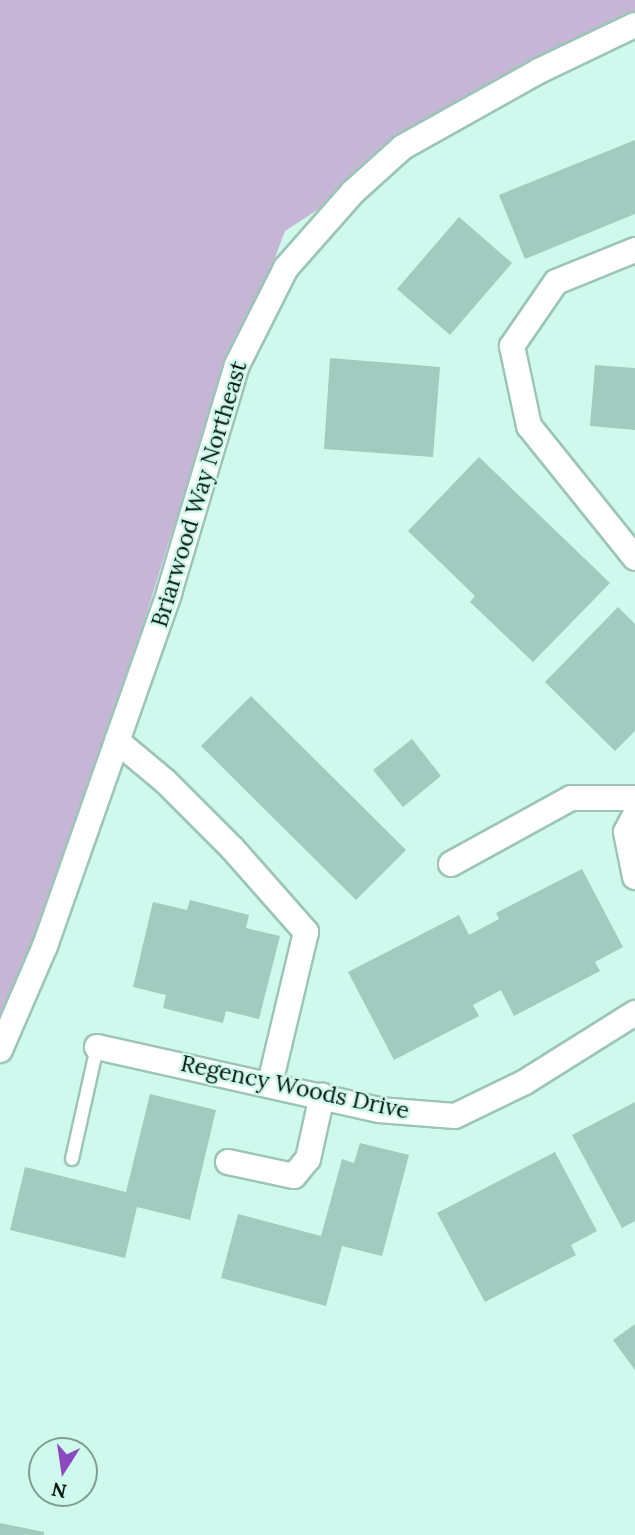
<!DOCTYPE html>
<html>
<head>
<meta charset="utf-8">
<style>
	body { margin:0 }
	#map { position:relative; width:635px; height:1535px; overflow:hidden; background:#cff9ec; font-family:Lora,serif }
	div>[style] { position:absolute }
	[style*='--x'] { left:calc(var(--x)*1px); top:calc(var(--y)*1px); width:calc(var(--w)*1px); rotate:calc(var(--a)*1deg) }
	.green>* { inset:0; background:#c6b6d5 }
	.building>* { inset:0; background:#a1cbbe }
	.roads { filter:drop-shadow(2px 0 #9cc5b8) drop-shadow(-2px 0 #9cc5b8) drop-shadow(0 2px #9cc5b8) drop-shadow(0 -2px #9cc5b8) }
	.service>* { height:12px; margin:-6px; padding:0 6px; transform-origin:6px; border-radius:6px; background:#fff }
	.minor>* { height:24px; margin:-12px; padding:0 12px; transform-origin:12px; border-radius:12px; background:#fff }
	span { translate:-50% -50%; white-space:nowrap; text-align:center; line-height:1.15; -webkit-text-stroke:5px #cff9ec; paint-order:stroke }
	.street-label { font-size:23px; color:#071612 }
	.north { position:absolute; left:28px; top:1437px; width:70px; height:70px; box-sizing:border-box; background:#cff9ec; border:2px solid #7f9e95; border-radius:50%; rotate:192deg; font-size:19px; font-weight:700; line-height:28px; text-align:center; color:#071612 }
	.north::after { content:''; display:block; margin:auto; width:24px; height:32px; background:#8d4abf; clip-path:polygon(50% 0,100% 100%,50% 72%,0 100%) }
</style>
</head>
<body>
<div id="map">
	<div class="green">
		<i style="clip-path:polygon(0 0,635px 0,635px 23px,467px 113px,285px 231px,171px 535px,9px 1056px,0 1061px)"></i>
	</div>
	<div class="building">
		<i style="clip-path:polygon(635px 140px,635px 214px,525px 259px,499px 195px)"></i>
		<i style="clip-path:polygon(459px 217px,512px 263px,450px 335px,397px 289px)"></i>
		<i style="clip-path:polygon(330px 358px,440px 367px,433px 457px,324px 449px)"></i>
		<i style="clip-path:polygon(595px 365px,635px 368px,635px 430px,590px 426px)"></i>
		<i style="clip-path:polygon(479px 457px,610px 583px,533px 662px,470px 602px,475px 596px,408px 531px)"></i>
		<i style="clip-path:polygon(618px 607px,635px 624px,635px 731px,615px 751px,545px 682px)"></i>
		<i style="clip-path:polygon(251px 696px,406px 850px,356px 900px,201px 746px)"></i>
		<i style="clip-path:polygon(412px 739px,441px 776px,403px 807px,373px 770px)"></i>
		<i style="clip-path:polygon(582px 869px,623px 947px,595px 962px,600px 971px,514px 1016px,501px 990px,473px 1005px,479px 1016px,394px 1060px,348px 972px,459px 915px,469px 935px,499px 919px,496px 913px)"></i>
		<i style="clip-path:polygon(190px 900px,249px 915px,246px 928px,280px 936px,259px 1019px,226px 1011px,223px 1023px,163px 1008px,166px 995px,133px 987px,153px 902px,187px 910px)"></i>
		<i style="clip-path:polygon(150px 1094px,216px 1110px,190px 1220px,137px 1207px,125px 1258px,10px 1230px,25px 1167px,126px 1192px)"></i>
		<i style="clip-path:polygon(635px 1102px,635px 1221px,622px 1228px,572px 1135px)"></i>
		<i style="clip-path:polygon(360px 1143px,409px 1155px,382px 1256px,342px 1246px,326px 1306px,221px 1278px,238px 1214px,321px 1236px,342px 1159px,354px 1163px)"></i>
		<i style="clip-path:polygon(555px 1152px,597px 1231px,571px 1245px,576px 1255px,485px 1302px,437px 1213px)"></i>
		<i style="clip-path:polygon(635px 1324px,635px 1370px,613px 1340px)"></i>
		<i style="clip-path:polygon(0 1523px,44px 1532px,44px 1535px,0 1535px)"></i>
	</div>
	<div class="roads">
		<div class="service">
			<i style="--x:72;--y:1159;--w:115;--a:-77.4"></i>
		</div>
		<div class="minor">
			<i style="--x:635;--y:250;--w:85;--a:157.9"></i>
			<i style="--x:556;--y:282;--w:78;--a:124.5"></i>
			<i style="--x:512;--y:346;--w:82;--a:78"></i>
			<i style="--x:529;--y:426;--w:169;--a:51.2"></i>
			<i style="--x:117;--y:741;--w:62;--a:39.8"></i>
			<i style="--x:165;--y:781;--w:95;--a:45"></i>
			<i style="--x:232;--y:848;--w:112;--a:48.6"></i>
			<i style="--x:306;--y:932;--w:155;--a:103.4"></i>
			<i style="--x:635;--y:815;--w:19;--a:118"></i>
			<i style="--x:626;--y:832;--w:46;--a:78.7"></i>
			<i style="--x:451;--y:864;--w:137;--a:-28.8"></i>
			<i style="--x:571;--y:798;--w:64;--a:0"></i>
			<i style="--x:97;--y:1047;--w:289;--a:12.6"></i>
			<i style="--x:379;--y:1110;--w:76;--a:4.5"></i>
			<i style="--x:455;--y:1116;--w:78;--a:-25.9"></i>
			<i style="--x:525;--y:1082;--w:130;--a:-32.1"></i>
			<i style="--x:0;--y:1050;--w:113;--a:-66.6"></i>
			<i style="--x:45;--y:946;--w:374;--a:-70.6"></i>
			<i style="--x:169;--y:593;--w:238;--a:-73.4"></i>
			<i style="--x:237;--y:365;--w:109;--a:-63.2"></i>
			<i style="--x:286;--y:268;--w:101;--a:-48.6"></i>
			<i style="--x:353;--y:192;--w:67;--a:-42"></i>
			<i style="--x:403;--y:147;--w:156;--a:-29.2"></i>
			<i style="--x:539;--y:71;--w:106;--a:-25.6"></i>
			<i style="--x:228;--y:1162;--w:67;--a:12"></i>
			<i style="--x:294;--y:1176;--w:22;--a:-51"></i>
			<i style="--x:308;--y:1159;--w:65;--a:-77.5"></i>
		</div>
	</div>
	<div class="street-label">
		<span style="left:199px;top:494px;rotate:-73deg">Briarwood Way Northeast</span>
		<span style="left:295px;top:1087px;rotate:12deg">Regency Woods Drive</span>
	</div>
	<div class="north">N</div>
</div>
</body>
</html>
